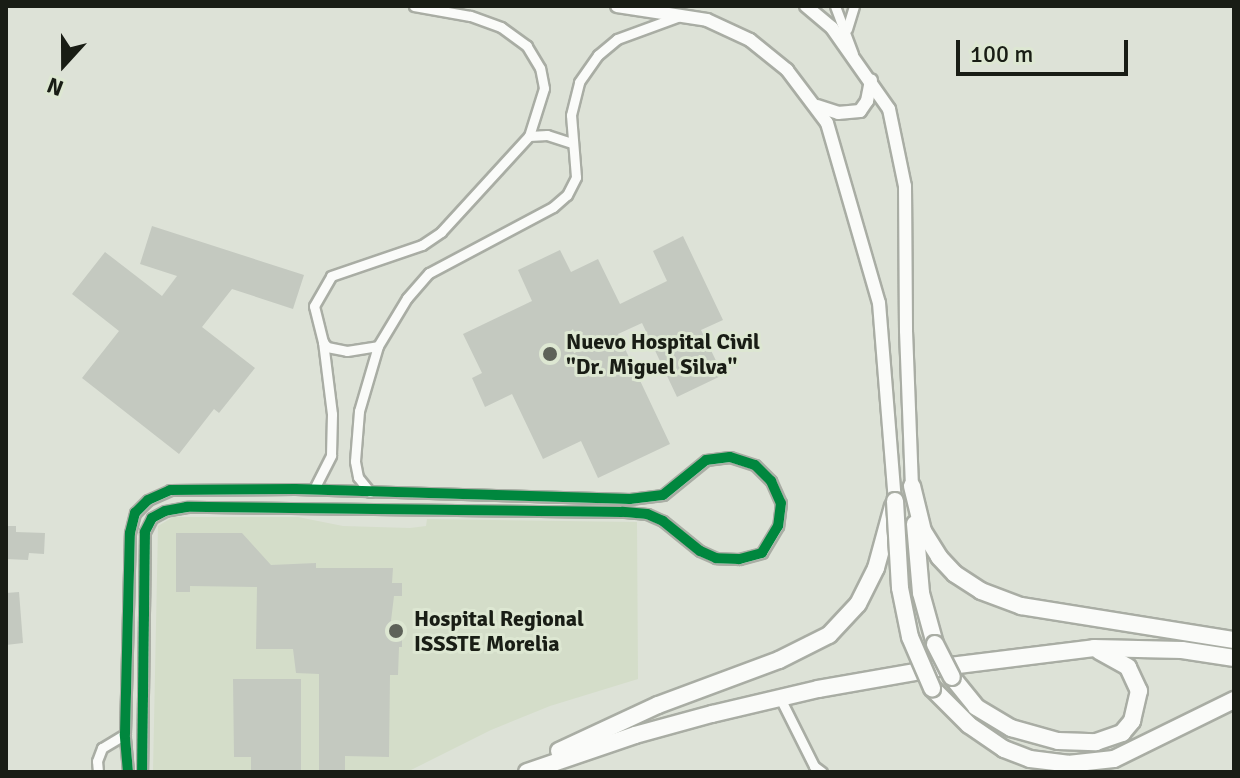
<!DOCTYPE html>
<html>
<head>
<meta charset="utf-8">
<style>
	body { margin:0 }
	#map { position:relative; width:1240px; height:778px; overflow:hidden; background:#dde2d7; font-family:Signika,sans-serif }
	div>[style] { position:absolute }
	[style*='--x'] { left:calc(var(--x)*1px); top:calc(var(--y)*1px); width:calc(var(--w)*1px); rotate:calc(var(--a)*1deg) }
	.built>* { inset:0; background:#d4ddc9 }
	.building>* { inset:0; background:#c4c9c0 }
	.roads { filter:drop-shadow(2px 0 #a9ada4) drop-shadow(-2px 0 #a9ada4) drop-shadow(0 2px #a9ada4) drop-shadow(0 -2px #a9ada4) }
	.street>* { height:9px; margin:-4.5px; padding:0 4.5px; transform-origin:4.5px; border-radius:4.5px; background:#fafbf9 }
	.secondary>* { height:12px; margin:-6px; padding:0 6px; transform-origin:6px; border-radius:6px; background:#fafbf9 }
	.highway>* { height:16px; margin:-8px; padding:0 8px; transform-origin:8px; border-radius:8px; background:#fafbf9 }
	.bridges { filter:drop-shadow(2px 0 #a9ada4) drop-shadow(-2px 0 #a9ada4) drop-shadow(0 2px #a9ada4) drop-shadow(0 -2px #a9ada4) }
	.highway-bridge>* { height:16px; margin:-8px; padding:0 8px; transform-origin:8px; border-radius:8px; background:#fafbf9 }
	.cycleway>* { height:10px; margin:-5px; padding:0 5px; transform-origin:5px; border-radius:5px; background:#00873e }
	.dots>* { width:22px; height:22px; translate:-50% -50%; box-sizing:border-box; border:4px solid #dde7d2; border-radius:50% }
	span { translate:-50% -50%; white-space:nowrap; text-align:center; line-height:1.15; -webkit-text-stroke:6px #dde7d2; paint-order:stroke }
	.poi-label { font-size:22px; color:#191d15; font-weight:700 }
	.left { translate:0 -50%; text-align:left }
	.frame { position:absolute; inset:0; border:8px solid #191d15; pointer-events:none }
	.north { position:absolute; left:24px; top:24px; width:80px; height:80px; -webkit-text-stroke:6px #dde7d2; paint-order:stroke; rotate:201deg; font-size:22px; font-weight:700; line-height:32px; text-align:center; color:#191d15 }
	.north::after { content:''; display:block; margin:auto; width:28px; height:36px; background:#191d15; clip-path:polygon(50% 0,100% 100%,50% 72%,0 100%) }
	.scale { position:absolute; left:956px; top:40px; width:172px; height:36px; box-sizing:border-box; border:4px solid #191d15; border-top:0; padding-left:10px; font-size:24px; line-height:28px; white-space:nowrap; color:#191d15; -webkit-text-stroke:6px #dde7d2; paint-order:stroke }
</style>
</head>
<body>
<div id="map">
	<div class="built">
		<i style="clip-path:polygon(298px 517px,343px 526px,410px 528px,426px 526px,427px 519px,637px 522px,638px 679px,550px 706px,491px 730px,407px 772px,153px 772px,158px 526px,173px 517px)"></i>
	</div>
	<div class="building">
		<i style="clip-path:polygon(152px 226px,304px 275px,293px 309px,232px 289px,202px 327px,255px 368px,219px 413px,214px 409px,179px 454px,82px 378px,119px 331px,72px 294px,105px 252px,162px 296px,177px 276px,140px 264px)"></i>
		<i style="clip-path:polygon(683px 236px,723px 320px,701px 330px,723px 375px,677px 397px,642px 323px,618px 334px,670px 444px,598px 478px,581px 441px,543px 459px,512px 394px,485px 407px,472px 378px,482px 373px,463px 334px,532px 301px,518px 270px,560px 250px,571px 272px,598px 259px,620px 304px,667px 281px,653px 251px)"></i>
		<i style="clip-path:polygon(6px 526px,16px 526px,16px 532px,45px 533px,44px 554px,29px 553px,28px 560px,6px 559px)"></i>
		<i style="clip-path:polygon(176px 533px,242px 533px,271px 565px,316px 563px,316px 568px,393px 568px,392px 583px,402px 583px,402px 596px,394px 596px,389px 637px,402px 637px,402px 647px,399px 647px,398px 675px,390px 675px,389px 757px,345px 756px,345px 772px,319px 772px,319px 674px,296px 673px,293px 649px,256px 649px,257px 587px,190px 586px,190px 592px,176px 592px)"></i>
		<i style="clip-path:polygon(19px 592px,23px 643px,6px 645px,6px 593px)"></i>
		<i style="clip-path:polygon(233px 679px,301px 679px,301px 772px,251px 772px,251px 757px,234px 757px)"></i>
	</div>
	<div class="roads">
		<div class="street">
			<i style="--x:835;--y:6;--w:51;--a:69.4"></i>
			<i style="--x:847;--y:29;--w:24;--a:-73"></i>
			<i style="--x:529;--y:136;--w:18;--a:-3"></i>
			<i style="--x:547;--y:135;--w:26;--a:18"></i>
			<i style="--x:323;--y:342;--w:6;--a:51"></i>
			<i style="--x:327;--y:347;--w:20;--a:11"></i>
			<i style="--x:347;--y:351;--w:31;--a:-9"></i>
			<i style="--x:314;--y:489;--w:38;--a:-63"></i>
			<i style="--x:331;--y:455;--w:41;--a:-88.6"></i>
			<i style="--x:332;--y:414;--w:73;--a:-97.1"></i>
			<i style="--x:323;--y:342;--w:37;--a:-104"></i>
			<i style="--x:314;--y:306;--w:34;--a:-60"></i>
			<i style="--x:331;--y:276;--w:96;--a:-18.8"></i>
			<i style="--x:422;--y:245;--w:23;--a:-34"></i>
			<i style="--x:441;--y:232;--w:130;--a:-47.5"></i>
			<i style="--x:529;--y:136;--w:50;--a:-72.6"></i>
			<i style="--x:544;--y:88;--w:20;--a:-101"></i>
			<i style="--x:540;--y:68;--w:26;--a:-121"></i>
			<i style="--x:527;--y:46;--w:32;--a:-144"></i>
			<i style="--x:501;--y:27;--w:33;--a:-160"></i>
			<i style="--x:470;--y:16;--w:57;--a:-169.9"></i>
			<i style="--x:370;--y:492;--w:19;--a:-129"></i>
			<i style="--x:358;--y:477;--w:16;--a:-101"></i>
			<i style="--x:355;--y:461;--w:50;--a:-85.4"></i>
			<i style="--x:359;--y:411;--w:68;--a:-73.7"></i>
			<i style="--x:378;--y:346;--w:56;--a:-58.9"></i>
			<i style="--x:407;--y:298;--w:33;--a:-49"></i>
			<i style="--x:429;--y:273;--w:140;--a:-28"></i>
			<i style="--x:553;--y:207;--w:18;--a:-41"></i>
			<i style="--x:567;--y:195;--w:20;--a:-63"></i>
			<i style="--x:576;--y:177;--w:62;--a:-94.6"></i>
			<i style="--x:571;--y:115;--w:34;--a:-76"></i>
			<i style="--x:579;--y:82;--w:33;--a:-55"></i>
			<i style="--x:598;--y:55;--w:25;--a:-40"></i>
			<i style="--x:617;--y:39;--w:64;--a:-20.1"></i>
			<i style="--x:780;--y:698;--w:76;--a:63.4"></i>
			<i style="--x:814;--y:766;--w:10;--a:37"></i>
			<i style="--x:98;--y:772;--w:11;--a:-95"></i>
			<i style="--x:97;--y:761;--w:14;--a:-69"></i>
			<i style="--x:102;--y:748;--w:27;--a:-31"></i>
			<i style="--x:128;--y:772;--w:38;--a:-95"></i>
			<i style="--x:125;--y:734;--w:201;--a:-88.6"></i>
			<i style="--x:130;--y:533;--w:21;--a:-76"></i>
			<i style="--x:135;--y:513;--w:18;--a:-45"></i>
			<i style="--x:148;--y:500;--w:24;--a:-24"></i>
			<i style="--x:170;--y:490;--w:125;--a:-0.5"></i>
			<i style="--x:295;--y:489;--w:335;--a:1.7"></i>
			<i style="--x:630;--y:499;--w:33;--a:-7"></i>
			<i style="--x:663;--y:495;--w:55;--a:-39.1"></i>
			<i style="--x:706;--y:460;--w:24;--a:-7"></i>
			<i style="--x:730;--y:457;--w:26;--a:18"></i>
			<i style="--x:755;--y:465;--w:23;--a:45"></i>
			<i style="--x:771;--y:481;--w:24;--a:66"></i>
			<i style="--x:781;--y:503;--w:23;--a:97"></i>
			<i style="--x:778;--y:526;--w:31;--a:121"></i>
			<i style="--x:762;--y:553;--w:24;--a:165"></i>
			<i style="--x:739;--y:559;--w:23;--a:-178"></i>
			<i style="--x:716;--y:558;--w:17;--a:-156"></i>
			<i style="--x:700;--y:551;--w:48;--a:-141"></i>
			<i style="--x:663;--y:521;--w:17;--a:-156"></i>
			<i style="--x:647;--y:514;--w:25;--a:-175"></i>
			<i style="--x:622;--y:512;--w:435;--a:-179.3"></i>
			<i style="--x:187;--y:507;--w:22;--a:170"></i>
			<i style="--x:165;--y:511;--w:15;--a:152"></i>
			<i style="--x:152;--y:518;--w:16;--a:117"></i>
			<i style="--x:145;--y:532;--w:240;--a:90.7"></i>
		</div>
		<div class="secondary">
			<i style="--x:617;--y:6;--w:91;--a:8.8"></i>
			<i style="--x:707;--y:20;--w:47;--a:24.9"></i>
			<i style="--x:750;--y:40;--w:48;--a:39"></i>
			<i style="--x:787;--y:70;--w:66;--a:53"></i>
			<i style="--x:827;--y:123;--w:187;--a:73.9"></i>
			<i style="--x:879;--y:303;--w:199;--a:85.4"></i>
			<i style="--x:806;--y:6;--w:34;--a:40"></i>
			<i style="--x:832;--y:28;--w:99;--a:54.9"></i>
			<i style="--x:889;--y:109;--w:79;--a:78.3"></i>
			<i style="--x:905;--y:186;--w:145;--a:89.6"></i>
			<i style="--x:906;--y:331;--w:155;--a:87.8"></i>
			<i style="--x:817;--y:106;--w:22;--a:18"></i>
			<i style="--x:838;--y:113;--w:22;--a:-5"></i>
			<i style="--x:860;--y:111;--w:12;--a:-55"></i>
			<i style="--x:867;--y:101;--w:21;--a:-79"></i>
		</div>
		<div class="highway">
			<i style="--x:912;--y:486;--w:46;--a:76.3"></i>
			<i style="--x:923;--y:531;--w:31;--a:58"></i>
			<i style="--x:939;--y:557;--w:23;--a:47"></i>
			<i style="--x:955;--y:574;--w:31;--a:33"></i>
			<i style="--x:981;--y:591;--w:43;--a:20.6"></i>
			<i style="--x:1021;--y:606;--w:216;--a:9.1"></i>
			<i style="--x:915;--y:524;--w:69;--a:85"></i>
			<i style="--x:921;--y:593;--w:53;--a:74.6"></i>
			<i style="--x:952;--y:677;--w:38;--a:51"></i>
			<i style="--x:976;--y:707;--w:41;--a:31"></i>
			<i style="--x:1011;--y:728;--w:49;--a:15.5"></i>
			<i style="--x:1058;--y:741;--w:38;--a:2"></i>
			<i style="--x:1096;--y:742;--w:28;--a:-19"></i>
			<i style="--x:1122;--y:733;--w:16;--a:-50"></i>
			<i style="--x:1132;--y:721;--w:31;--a:-77"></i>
			<i style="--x:1139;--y:691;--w:26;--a:-115"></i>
			<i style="--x:1128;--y:667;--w:33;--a:-151"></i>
			<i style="--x:932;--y:688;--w:52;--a:45"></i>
			<i style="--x:969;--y:725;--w:42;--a:34.4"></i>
			<i style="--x:1004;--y:749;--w:28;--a:21"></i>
			<i style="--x:1030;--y:759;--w:38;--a:7"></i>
			<i style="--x:1068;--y:764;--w:46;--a:-6.2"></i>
			<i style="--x:1114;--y:759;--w:134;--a:-26.2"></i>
			<i style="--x:559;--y:751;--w:109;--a:-24.9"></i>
			<i style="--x:658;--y:705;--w:129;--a:-20.4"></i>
			<i style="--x:779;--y:660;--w:56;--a:-26.6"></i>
			<i style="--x:829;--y:635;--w:42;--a:-46.9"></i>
			<i style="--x:858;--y:604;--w:40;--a:-63.4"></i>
			<i style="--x:876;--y:568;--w:64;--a:-74.7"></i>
			<i style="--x:527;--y:772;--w:114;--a:-18.9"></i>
			<i style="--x:635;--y:735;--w:80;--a:-15.3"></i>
			<i style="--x:712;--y:714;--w:109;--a:-13.3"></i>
			<i style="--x:818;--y:689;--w:134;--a:-9.9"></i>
			<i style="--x:950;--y:666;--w:145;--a:-7.1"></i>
			<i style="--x:1094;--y:648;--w:88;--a:1.3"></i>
			<i style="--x:1182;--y:650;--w:53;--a:8.7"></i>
		</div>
	</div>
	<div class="bridges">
		<div class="highway-bridge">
			<i style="--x:895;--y:501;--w:87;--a:86.7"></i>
			<i style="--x:900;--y:588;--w:50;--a:78.5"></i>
			<i style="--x:910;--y:637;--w:56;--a:66.7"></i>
			<i style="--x:935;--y:644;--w:37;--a:63"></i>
		</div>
	</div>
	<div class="cycleway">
		<i style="--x:128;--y:772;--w:38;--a:-95"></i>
		<i style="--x:125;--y:734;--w:201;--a:-88.6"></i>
		<i style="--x:130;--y:533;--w:21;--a:-76"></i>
		<i style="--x:135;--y:513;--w:18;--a:-45"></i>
		<i style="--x:148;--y:500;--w:24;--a:-24"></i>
		<i style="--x:170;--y:490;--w:125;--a:-0.5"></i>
		<i style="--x:295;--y:489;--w:335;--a:1.7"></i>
		<i style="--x:630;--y:499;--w:33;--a:-7"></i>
		<i style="--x:663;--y:495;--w:55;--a:-39.1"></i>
		<i style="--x:706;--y:460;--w:24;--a:-7"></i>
		<i style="--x:730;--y:457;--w:26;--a:18"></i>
		<i style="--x:755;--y:465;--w:23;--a:45"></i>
		<i style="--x:771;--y:481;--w:24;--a:66"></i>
		<i style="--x:781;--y:503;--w:23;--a:97"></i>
		<i style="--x:778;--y:526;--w:31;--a:121"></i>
		<i style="--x:762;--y:553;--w:24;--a:165"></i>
		<i style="--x:739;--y:559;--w:23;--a:-178"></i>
		<i style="--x:716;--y:558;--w:17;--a:-156"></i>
		<i style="--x:700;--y:551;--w:48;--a:-141"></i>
		<i style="--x:663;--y:521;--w:17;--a:-156"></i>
		<i style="--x:647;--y:514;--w:25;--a:-175"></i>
		<i style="--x:622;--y:512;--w:435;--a:-179.3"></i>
		<i style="--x:187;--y:507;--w:22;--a:170"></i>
		<i style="--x:165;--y:511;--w:15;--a:152"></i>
		<i style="--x:152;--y:518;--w:16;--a:117"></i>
		<i style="--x:145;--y:532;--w:240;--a:90.7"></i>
	</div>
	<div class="dots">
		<i style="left:550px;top:354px;background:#5e6259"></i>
		<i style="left:396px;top:631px;background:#5e6259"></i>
	</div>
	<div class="poi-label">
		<span class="left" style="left:566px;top:354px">Nuevo Hospital Civil<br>"Dr. Miguel Silva"</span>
		<span class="left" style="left:414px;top:631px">Hospital Regional<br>ISSSTE Morelia</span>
	</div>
	<div class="frame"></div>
	<div class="north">N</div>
	<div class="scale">100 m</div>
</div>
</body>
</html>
